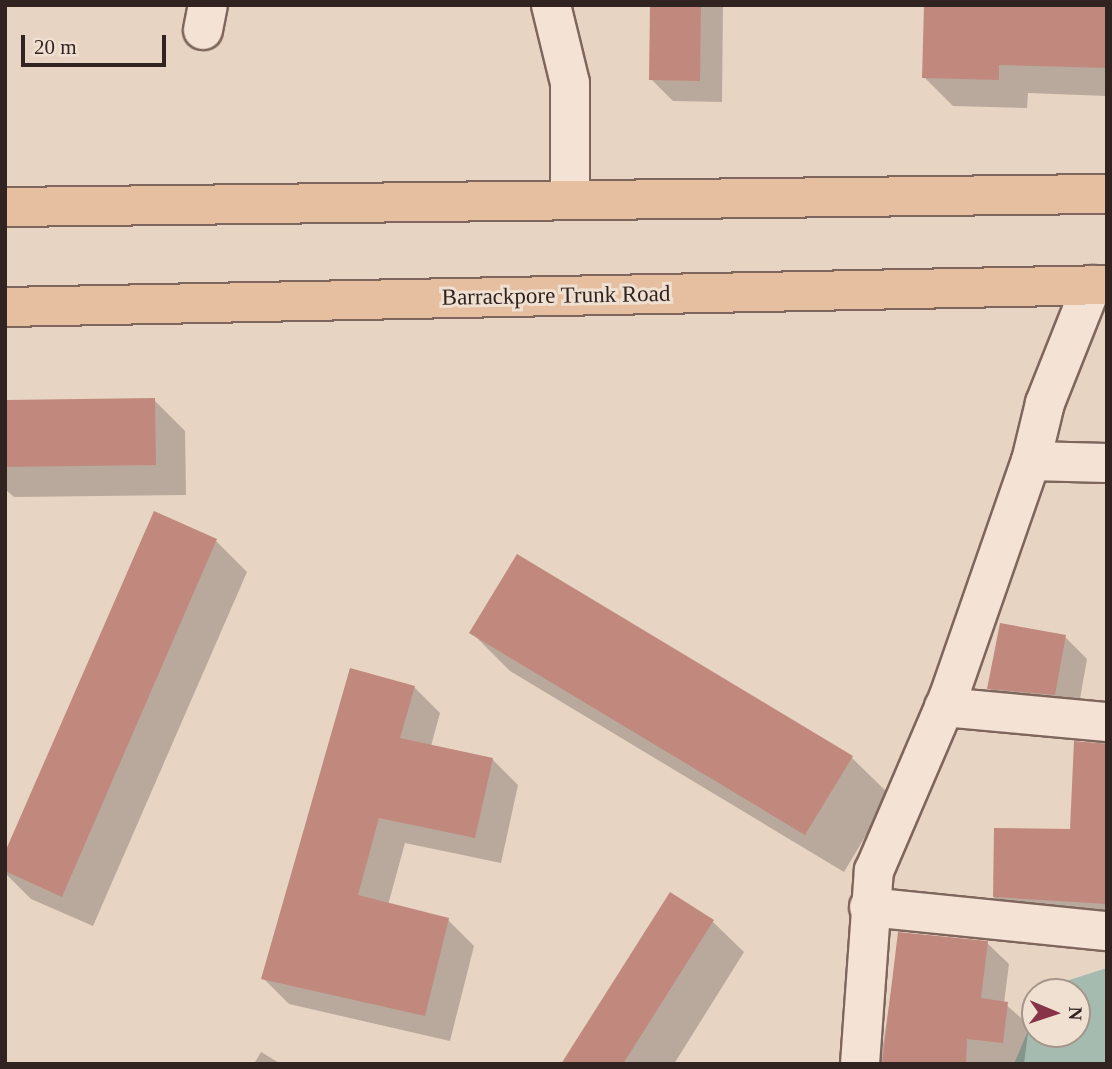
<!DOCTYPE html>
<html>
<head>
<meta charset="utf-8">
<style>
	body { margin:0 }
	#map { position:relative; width:1112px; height:1069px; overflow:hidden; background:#e7d4c3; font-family:Georgia,serif }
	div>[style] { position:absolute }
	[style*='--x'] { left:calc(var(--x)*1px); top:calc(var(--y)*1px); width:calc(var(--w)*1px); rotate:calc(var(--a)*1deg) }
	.water>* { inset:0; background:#a5bbaf }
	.shadow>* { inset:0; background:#0003 }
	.building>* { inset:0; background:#c1897e }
	.roads { filter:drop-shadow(2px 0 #7f665c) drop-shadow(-2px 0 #7f665c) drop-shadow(0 2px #7f665c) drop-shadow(0 -2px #7f665c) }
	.minor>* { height:38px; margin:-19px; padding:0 19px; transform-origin:19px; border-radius:19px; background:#f4e3d5 }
	.major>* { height:38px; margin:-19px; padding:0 19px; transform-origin:19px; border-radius:19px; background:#e6bfa0 }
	span { translate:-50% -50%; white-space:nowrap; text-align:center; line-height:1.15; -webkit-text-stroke:6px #f0e0d2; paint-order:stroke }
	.street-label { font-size:23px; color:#31231f }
	.frame { position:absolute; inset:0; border:7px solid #31231f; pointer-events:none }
	.north { position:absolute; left:1021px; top:978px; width:70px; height:70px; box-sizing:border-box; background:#f0e0d2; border:2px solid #a4948a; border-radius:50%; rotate:92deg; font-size:19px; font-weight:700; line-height:28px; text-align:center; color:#31231f }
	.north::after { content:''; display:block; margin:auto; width:24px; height:32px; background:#873449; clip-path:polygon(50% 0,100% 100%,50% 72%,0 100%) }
	.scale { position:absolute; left:21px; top:35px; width:145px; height:32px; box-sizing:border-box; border:4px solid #31231f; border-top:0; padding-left:9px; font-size:21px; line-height:24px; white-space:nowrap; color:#31231f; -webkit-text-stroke:5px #f0e0d2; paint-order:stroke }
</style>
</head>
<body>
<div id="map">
	<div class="water">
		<i style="clip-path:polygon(1107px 968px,1107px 1064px,1014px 1064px,1035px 1014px,1035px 1034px,1077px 1034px,1077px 992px,1044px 992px,1047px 987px)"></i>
	</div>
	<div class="shadow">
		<i style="clip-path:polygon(652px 5px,723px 5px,722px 102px,673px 101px,651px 79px)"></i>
		<i style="clip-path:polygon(1107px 5px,1107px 96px,1028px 93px,1027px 108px,953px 106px,924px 77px)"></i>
		<i style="clip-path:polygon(154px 400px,185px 431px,186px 495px,14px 497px,5px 489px,5px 402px)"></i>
		<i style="clip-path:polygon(216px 541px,247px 572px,93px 926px,31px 899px,5px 873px,5px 857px)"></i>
		<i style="clip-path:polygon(472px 633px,851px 757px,890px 795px,844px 872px,510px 671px)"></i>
		<i style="clip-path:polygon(1065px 637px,1087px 659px,1077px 716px,1011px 710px,989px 688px)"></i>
		<i style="clip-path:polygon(414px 687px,440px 713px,431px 746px,492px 759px,518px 785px,501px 863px,405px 843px,388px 905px,448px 920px,474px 946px,450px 1041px,289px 1004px,263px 978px)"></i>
		<i style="clip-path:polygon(1107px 742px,1107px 927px,1016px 919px,994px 897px,1071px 831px,1075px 743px)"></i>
		<i style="clip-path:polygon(670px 894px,713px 922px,744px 952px,674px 1064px,563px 1064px)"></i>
		<i style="clip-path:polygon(900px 934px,987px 943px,1009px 964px,1004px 1003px,1029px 1025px,1024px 1064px,880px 1064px)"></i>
		<i style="clip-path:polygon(261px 1052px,281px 1064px,254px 1064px)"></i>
	</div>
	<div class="building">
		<i style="clip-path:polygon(650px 5px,701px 5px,700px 81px,649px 80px)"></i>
		<i style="clip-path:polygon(924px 5px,1107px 5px,1107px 68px,999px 65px,999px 80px,922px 78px)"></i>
		<i style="clip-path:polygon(155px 398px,156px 465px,5px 467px,5px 400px)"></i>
		<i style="clip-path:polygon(154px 511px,217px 539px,62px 897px,5px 871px,5px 852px)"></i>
		<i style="clip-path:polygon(517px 554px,853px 756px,805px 835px,469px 633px)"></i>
		<i style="clip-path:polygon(1000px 623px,1066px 635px,1055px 695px,987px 689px)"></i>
		<i style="clip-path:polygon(350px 668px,415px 686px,400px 738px,493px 758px,475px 838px,379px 818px,358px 895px,449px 918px,425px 1016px,261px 979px)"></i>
		<i style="clip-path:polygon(1074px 741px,1107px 744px,1107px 904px,993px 897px,994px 828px,1070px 829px)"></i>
		<i style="clip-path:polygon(670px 892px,714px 920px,623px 1064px,561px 1064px)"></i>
		<i style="clip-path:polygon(898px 932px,988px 941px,981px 998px,1008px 1002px,1003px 1043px,967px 1039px,966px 1064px,882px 1064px)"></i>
	</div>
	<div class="roads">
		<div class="minor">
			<i style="--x:551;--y:5;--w:80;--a:76.3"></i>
			<i style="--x:570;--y:83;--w:115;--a:90"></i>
			<i style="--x:203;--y:30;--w:25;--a:-79"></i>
			<i style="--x:1031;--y:461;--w:76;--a:1.5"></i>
			<i style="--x:944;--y:707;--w:164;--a:5.3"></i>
			<i style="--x:869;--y:907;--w:239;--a:5.8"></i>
			<i style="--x:860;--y:1064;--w:194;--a:-85.9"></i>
			<i style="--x:874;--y:871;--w:190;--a:-66.8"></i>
			<i style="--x:949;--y:696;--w:249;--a:-70.8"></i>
			<i style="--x:1031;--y:461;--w:60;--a:-76.4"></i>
			<i style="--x:1045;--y:403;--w:127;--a:-68.3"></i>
		</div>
		<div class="major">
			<i style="--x:5;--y:207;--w:1102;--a:-0.68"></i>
			<i style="--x:5;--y:307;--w:1102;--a:-1.14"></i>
		</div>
	</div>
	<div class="street-label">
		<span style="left:556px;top:296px;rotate:-1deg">Barrackpore Trunk Road</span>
	</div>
	<div class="frame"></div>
	<div class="north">N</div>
	<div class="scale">20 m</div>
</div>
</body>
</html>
